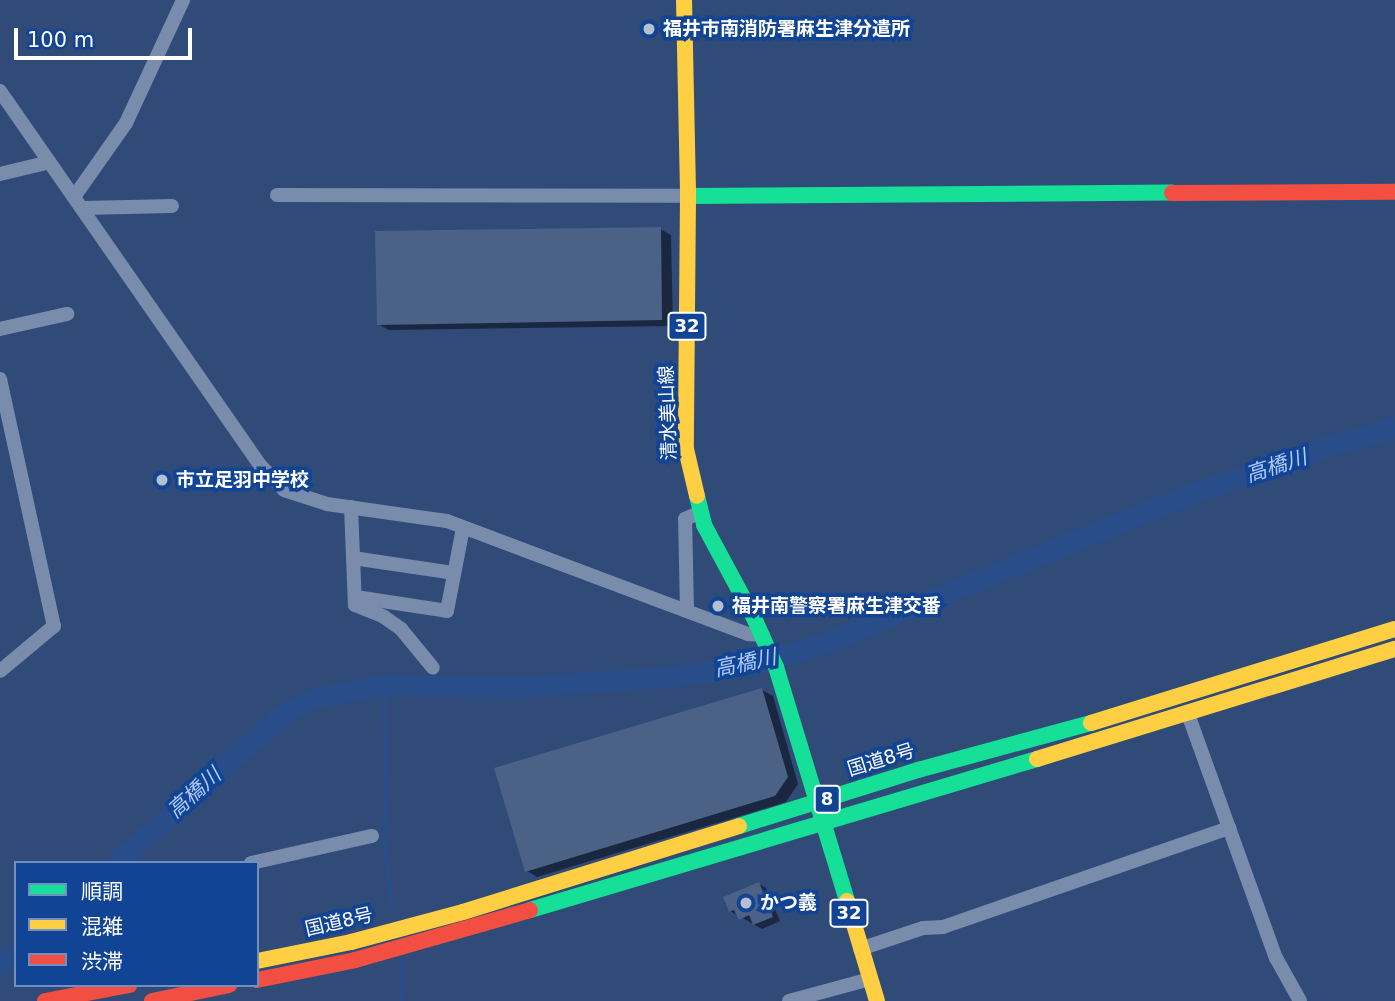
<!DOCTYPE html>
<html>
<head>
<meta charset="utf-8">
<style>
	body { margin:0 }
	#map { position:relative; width:1395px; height:1001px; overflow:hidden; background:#304b78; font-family:"DejaVu Sans","Noto Sans JP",sans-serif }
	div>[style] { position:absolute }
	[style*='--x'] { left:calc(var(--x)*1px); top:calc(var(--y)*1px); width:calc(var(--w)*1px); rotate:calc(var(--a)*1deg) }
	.shadow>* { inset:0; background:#0007 }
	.stream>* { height:3.5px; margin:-1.75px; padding:0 1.75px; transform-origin:1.75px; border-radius:1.75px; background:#294d88 }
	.river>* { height:21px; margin:-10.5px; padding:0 10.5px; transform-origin:10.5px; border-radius:10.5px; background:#294d88 }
	.building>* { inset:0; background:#4b6185 }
	.street>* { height:14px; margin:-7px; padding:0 7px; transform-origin:7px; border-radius:7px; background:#798cab }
	.fast>* { height:16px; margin:-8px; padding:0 8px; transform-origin:8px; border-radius:8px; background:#16e098 }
	.slow>* { height:16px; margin:-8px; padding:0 8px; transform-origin:8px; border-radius:8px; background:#ffcf43 }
	.jam>* { height:16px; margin:-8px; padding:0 8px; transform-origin:8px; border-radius:8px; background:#f24e42 }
	.dots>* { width:19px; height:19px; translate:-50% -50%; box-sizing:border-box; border:4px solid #124496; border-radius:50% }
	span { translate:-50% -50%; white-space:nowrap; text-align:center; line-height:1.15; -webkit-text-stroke:7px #124496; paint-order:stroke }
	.shield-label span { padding:2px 5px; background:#124496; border:2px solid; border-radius:5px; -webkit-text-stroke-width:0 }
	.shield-label { font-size:18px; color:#fff; font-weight:700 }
	.poi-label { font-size:19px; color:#fff; font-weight:700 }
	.left { translate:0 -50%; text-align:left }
	.street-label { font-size:19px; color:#fff }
	.water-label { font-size:21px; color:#aeccfa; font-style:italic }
	.legend { position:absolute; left:14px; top:861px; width:245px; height:126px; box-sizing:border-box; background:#124496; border:2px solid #718fc0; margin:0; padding:9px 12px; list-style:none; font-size:21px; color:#fff }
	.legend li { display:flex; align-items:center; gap:14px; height:35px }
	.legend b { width:35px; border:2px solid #718fc0 }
	.scale { position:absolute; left:14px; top:28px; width:178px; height:32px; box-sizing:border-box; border:4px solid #fff; border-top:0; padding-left:9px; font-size:21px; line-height:24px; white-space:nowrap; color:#fff; -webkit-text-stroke:5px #124496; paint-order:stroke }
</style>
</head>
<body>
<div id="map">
	<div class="shadow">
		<i style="clip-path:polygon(660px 229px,671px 235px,673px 326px,389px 330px,378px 324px)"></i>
		<i style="clip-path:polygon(762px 690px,773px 696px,798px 784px,786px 802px,537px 877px,526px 870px)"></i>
		<i style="clip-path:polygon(759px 884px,766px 888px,780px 921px,762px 929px,730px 911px)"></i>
	</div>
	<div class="stream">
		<i style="--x:385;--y:685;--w:111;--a:89"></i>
		<i style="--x:387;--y:796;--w:39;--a:94"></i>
		<i style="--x:384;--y:835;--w:76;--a:83.2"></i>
		<i style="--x:402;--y:1001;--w:40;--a:-88.6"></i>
	</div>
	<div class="river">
		<i style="--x:116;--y:863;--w:213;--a:-41.8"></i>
		<i style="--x:275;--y:721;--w:21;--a:-37"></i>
		<i style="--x:292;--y:708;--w:28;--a:-23"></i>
		<i style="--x:318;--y:697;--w:68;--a:-10.2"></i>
		<i style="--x:385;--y:685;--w:132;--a:0.9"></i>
		<i style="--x:517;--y:687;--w:150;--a:-3.8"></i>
		<i style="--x:667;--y:677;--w:86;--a:-8"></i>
		<i style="--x:752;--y:665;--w:73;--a:-16.7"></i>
		<i style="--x:822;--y:644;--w:394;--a:-22.2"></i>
		<i style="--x:1187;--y:495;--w:143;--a:-19.2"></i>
		<i style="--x:1322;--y:448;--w:76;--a:-16"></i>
		<i style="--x:0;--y:966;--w:21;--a:-41"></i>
	</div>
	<div class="building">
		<i style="clip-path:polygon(661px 227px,662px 320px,377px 325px,375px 231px)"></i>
		<i style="clip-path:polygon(762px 688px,788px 777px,775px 796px,525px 872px,494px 768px)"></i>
		<i style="clip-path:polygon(759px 882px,773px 917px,753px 925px,749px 915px,739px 920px,734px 910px,729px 912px,723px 897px)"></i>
	</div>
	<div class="street">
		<i style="--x:0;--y:91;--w:457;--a:55.2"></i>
		<i style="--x:261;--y:466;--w:33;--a:46"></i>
		<i style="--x:284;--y:490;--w:45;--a:18"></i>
		<i style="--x:327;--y:504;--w:121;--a:8.1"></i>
		<i style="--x:447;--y:521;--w:322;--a:20.6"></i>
		<i style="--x:748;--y:634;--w:15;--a:4"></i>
		<i style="--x:0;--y:174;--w:51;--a:-13.5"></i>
		<i style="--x:277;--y:195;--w:411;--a:0.1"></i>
		<i style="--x:74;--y:197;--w:90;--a:-54.9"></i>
		<i style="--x:126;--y:123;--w:136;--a:-65.1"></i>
		<i style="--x:83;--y:208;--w:89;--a:-1.3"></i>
		<i style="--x:0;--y:329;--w:69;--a:-12.6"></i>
		<i style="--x:0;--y:379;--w:253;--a:77.7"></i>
		<i style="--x:54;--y:626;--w:70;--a:140.2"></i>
		<i style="--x:351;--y:507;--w:98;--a:87.7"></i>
		<i style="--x:355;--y:605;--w:31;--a:22"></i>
		<i style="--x:384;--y:617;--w:21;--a:35"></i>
		<i style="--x:401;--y:629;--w:50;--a:50.6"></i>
		<i style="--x:353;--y:558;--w:101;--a:8.5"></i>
		<i style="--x:356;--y:597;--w:92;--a:8.7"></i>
		<i style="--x:447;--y:611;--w:85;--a:-79.1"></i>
		<i style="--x:687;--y:611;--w:92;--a:-91.2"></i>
		<i style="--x:685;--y:519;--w:17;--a:-24"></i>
		<i style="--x:1188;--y:714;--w:259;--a:70.2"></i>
		<i style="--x:1276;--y:958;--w:49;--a:60.8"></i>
		<i style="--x:251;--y:863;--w:124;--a:-12.6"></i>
		<i style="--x:860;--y:949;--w:66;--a:-18.4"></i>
		<i style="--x:923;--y:928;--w:20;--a:-3"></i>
		<i style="--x:943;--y:927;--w:303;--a:-19.1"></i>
		<i style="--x:789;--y:1001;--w:84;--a:-15.2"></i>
	</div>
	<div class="fast">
		<i style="--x:688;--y:196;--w:484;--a:-0.4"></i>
		<i style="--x:697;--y:496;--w:30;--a:76"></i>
		<i style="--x:704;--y:525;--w:106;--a:61.7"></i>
		<i style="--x:754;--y:618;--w:54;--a:65.8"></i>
		<i style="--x:776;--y:667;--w:245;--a:73.1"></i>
		<i style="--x:739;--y:826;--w:188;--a:-17.4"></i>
		<i style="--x:918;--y:770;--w:179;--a:-15.2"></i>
		<i style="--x:530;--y:910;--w:529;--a:-16.59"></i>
	</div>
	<div class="slow">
		<i style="--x:684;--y:0;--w:196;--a:88.8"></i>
		<i style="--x:688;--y:196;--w:253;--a:90.5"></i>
		<i style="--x:686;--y:449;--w:48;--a:76.8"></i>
		<i style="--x:1091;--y:723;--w:318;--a:-17.2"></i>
		<i style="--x:1037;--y:759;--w:375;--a:-17.1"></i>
		<i style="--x:847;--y:901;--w:104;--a:73.3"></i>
		<i style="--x:257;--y:961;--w:96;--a:-11.4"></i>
		<i style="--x:351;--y:942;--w:116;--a:-15"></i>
		<i style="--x:463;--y:912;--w:289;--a:-17.3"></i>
	</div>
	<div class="jam">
		<i style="--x:1172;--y:193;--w:223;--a:-0.3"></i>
		<i style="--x:257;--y:980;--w:100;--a:-11.5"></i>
		<i style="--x:355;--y:960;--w:182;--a:-15.9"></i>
		<i style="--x:45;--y:1001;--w:86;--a:-10.8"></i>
		<i style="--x:152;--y:1001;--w:79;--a:-11.7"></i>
	</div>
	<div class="dots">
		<i style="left:649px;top:29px;background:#b7c0d0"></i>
		<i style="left:162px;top:480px;background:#b7c0d0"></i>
		<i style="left:718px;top:606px;background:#b7c0d0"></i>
		<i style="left:746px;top:903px;background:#b7c0d0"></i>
	</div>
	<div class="shield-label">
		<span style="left:687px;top:326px">32</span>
		<span style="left:827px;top:799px">8</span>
		<span style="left:849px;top:913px">32</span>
	</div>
	<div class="poi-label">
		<span class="left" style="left:663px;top:29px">福井市南消防署麻生津分遣所</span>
		<span class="left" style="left:176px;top:480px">市立足羽中学校</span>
		<span class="left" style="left:732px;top:606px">福井南警察署麻生津交番</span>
		<span class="left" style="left:760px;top:903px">かつ義</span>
	</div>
	<div class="street-label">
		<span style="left:668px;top:413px;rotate:-92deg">清水美山線</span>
		<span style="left:881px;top:760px;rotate:-17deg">国道8号</span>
		<span style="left:339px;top:922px;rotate:-13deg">国道8号</span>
	</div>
	<div class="water-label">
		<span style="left:1276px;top:466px;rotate:-18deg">高橋川</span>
		<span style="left:745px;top:663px;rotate:-12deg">高橋川</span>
		<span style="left:194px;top:793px;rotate:-42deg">高橋川</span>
	</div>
	<ul class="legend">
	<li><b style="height:9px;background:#16e098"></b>順調</li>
	<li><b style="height:9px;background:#ffcf43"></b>混雑</li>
	<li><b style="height:9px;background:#f24e42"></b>渋滞</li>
	</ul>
	<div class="scale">100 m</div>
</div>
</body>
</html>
